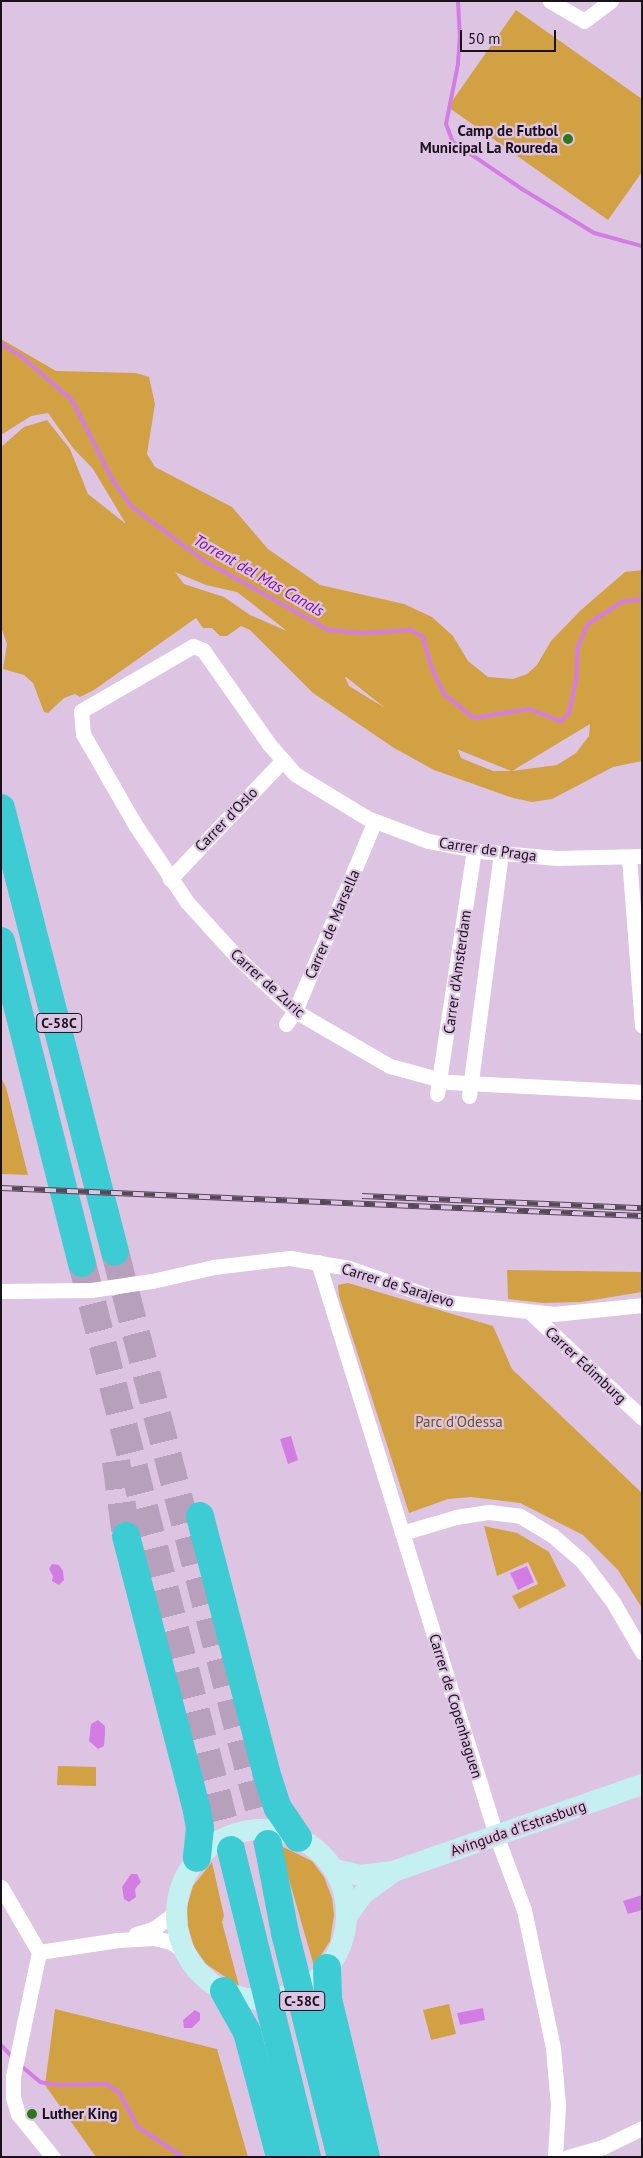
<!DOCTYPE html>
<html>
<head>
<meta charset="utf-8">
<style>
	body { margin:0 }
	#map { position:relative; width:643px; height:2158px; overflow:hidden; background:#dec4e3; font-family:"PT Sans",sans-serif }
	div>[style] { position:absolute }
	[style*='--x'] { left:calc(var(--x)*1px); top:calc(var(--y)*1px); width:calc(var(--w)*1px); rotate:calc(var(--a)*1deg) }
	.green>* { inset:0; background:#d2a144 }
	.water>* { inset:0; background:#d37de4 }
	.stream>* { height:4px; margin:-2px; padding:0 2px; transform-origin:2px; border-radius:2px; background:#d37de4 }
	.highway-tunnel>* { height:28px; margin-top:-14px; transform-origin:0; background:repeating-linear-gradient(90deg,#b7a0bb 0 28px,transparent 0 42px) }
	.street>* { height:15px; margin:-7.5px; padding:0 7.5px; transform-origin:7.5px; border-radius:7.5px; background:#fff }
	.secondary>* { height:21px; margin:-10.5px; padding:0 10.5px; transform-origin:10.5px; border-radius:10.5px; background:#c5f0f2 }
	.secondary>.ring { margin:-10.5px; padding:0; box-sizing:content-box; background:none; border:21px solid #c5f0f2; border-radius:50% }
	.highway>* { height:28px; margin:-14px; padding:0 14px; transform-origin:14px; border-radius:14px; background:#3dccd4 }
	.rail>* { height:5.5px; margin-top:-2.75px; transform-origin:0; background:repeating-linear-gradient(90deg,#dec4e3 0 11px,#564759 0 22px); box-sizing:border-box; border-block:1px solid #564759 }
	.dots>* { width:14px; height:14px; translate:-50% -50%; box-sizing:border-box; border:2px solid #dec4e3; border-radius:50% }
	span { translate:-50% -50%; white-space:nowrap; text-align:center; line-height:1.15; -webkit-text-stroke:4.5px #dec4e3; paint-order:stroke }
	.shield-label span { padding:1px 4px; background:#dec4e3; border:1px solid; border-radius:4px; -webkit-text-stroke-width:0 }
	.shield-label { font-size:14px; color:#1a111c; font-weight:700 }
	.poi-label { font-size:15px; color:#1a111c; font-weight:700 }
	.right { translate:-100% -50%; text-align:right }
	.left { translate:0 -50%; text-align:left }
	.street-label { font-size:15px; color:#1a111c }
	.park-label { font-size:15px; color:#6e521b }
	.water-label { font-size:16px; color:#811494; font-style:italic }
	.frame { position:absolute; inset:0; border:2px solid #1a111c; pointer-events:none }
	.scale { position:absolute; left:460px; top:30px; width:96px; height:22px; box-sizing:border-box; border:2px solid #1a111c; border-top:0; padding-left:6px; font-size:15px; line-height:18px; white-space:nowrap; color:#1a111c; -webkit-text-stroke:4px #dec4e3; paint-order:stroke }
</style>
</head>
<body>
<div id="map">
	<div class="green">
		<i style="clip-path:polygon(516px 10px,642px 99px,642px 172px,608px 220px,448px 107px)"></i>
		<i style="clip-path:polygon(evenodd,1px 339px,56px 371px,136px 373px,149px 377px,155px 404px,147px 454px,155px 467px,232px 507px,268px 549px,320px 585px,404px 604px,432px 617px,453px 636px,468px 661px,488px 677px,513px 679px,527px 674px,537px 665px,551px 641px,581px 610px,625px 572px,642px 570px,642px 761px,613px 767px,552px 799px,532px 802px,513px 798px,434px 770px,394px 748px,313px 693px,250px 630px,241px 626px,227px 636px,220px 636px,212px 628px,203px 628px,196px 618px,94px 690px,80px 697px,75px 694px,64px 698px,48px 713px,44px 712px,33px 683px,24px 675px,3px 669px,7px 644px,1px 627px,1px 447px,24px 427px,47px 420px,70px 449px,88px 494px,126px 524px,93px 469px,73px 448px,48px 413px,31px 416px,1px 435px,1px 339px,175px 572px,206px 585px,237px 592px,287px 631px,250px 615px,224px 597px,184px 584px,175px 572px,1px 339px,345px 677px,346px 677px,385px 708px,349px 686px,345px 677px,1px 339px,590px 724px,589px 736px,576px 753px,557px 765px,512px 771px,590px 724px,1px 339px,458px 750px,459px 750px,511px 771px,493px 771px,461px 758px,458px 750px)"></i>
		<i style="clip-path:polygon(1px 1078px,6px 1087px,28px 1175px,1px 1174px)"></i>
		<i style="clip-path:polygon(507px 1270px,642px 1272px,642px 1292px,581px 1302px,543px 1303px,508px 1299px)"></i>
		<i style="clip-path:polygon(348px 1283px,493px 1326px,512px 1369px,642px 1493px,642px 1608px,618px 1570px,583px 1535px,520px 1503px,471px 1497px,448px 1499px,409px 1513px,339px 1296px,338px 1285px)"></i>
		<i style="clip-path:polygon(484px 1526px,517px 1533px,549px 1552px,566px 1586px,519px 1609px,512px 1596px,538px 1584px,528px 1562px,497px 1576px)"></i>
		<i style="clip-path:polygon(58px 1766px,96px 1767px,96px 1786px,57px 1785px)"></i>
		<i style="clip-path:polygon(279px 1845px,312px 1861px,324px 1877px,332px 1898px,334px 1915px,330px 1941px,314px 1966px)"></i>
		<i style="clip-path:polygon(212px 1862px,224px 1916px,222px 1922px,239px 1986px,206px 1964px,194px 1947px,188px 1926px,187px 1907px,193px 1886px)"></i>
		<i style="clip-path:polygon(449px 2004px,456px 2034px,431px 2040px,423px 2010px)"></i>
		<i style="clip-path:polygon(55px 2009px,217px 2049px,248px 2157px,96px 2157px,45px 2085px)"></i>
	</div>
	<div class="water">
		<i style="clip-path:polygon(291px 1436px,298px 1460px,288px 1464px,280px 1439px)"></i>
		<i style="clip-path:polygon(52px 1564px,59px 1565px,63px 1571px,64px 1580px,59px 1585px,52px 1581px,53px 1576px,49px 1569px)"></i>
		<i style="clip-path:polygon(527px 1566px,534px 1582px,518px 1590px,510px 1573px)"></i>
		<i style="clip-path:polygon(98px 1720px,105px 1726px,105px 1734px,104px 1746px,98px 1749px,89px 1741px,91px 1724px)"></i>
		<i style="clip-path:polygon(131px 1874px,137px 1874px,141px 1882px,135px 1889px,136px 1897px,129px 1902px,124px 1899px,122px 1887px)"></i>
		<i style="clip-path:polygon(642px 1895px,642px 1910px,628px 1914px,623px 1901px)"></i>
		<i style="clip-path:polygon(483px 2008px,485px 2020px,460px 2025px,457px 2013px)"></i>
		<i style="clip-path:polygon(195px 2010px,200px 2013px,200px 2020px,192px 2028px,184px 2028px,183px 2020px)"></i>
	</div>
	<div class="stream">
		<i style="--x:458;--y:1;--w:33;--a:87"></i>
		<i style="--x:460;--y:34;--w:30;--a:94"></i>
		<i style="--x:458;--y:64;--w:61;--a:101.3"></i>
		<i style="--x:446;--y:124;--w:19;--a:69"></i>
		<i style="--x:453;--y:142;--w:83;--a:34.3"></i>
		<i style="--x:522;--y:189;--w:84;--a:31.4"></i>
		<i style="--x:594;--y:233;--w:50;--a:15.2"></i>
		<i style="--x:1;--y:344;--w:23;--a:31"></i>
		<i style="--x:21;--y:356;--w:67;--a:40.8"></i>
		<i style="--x:72;--y:400;--w:89;--a:63.1"></i>
		<i style="--x:112;--y:479;--w:32;--a:55"></i>
		<i style="--x:130;--y:505;--w:91;--a:37"></i>
		<i style="--x:203;--y:560;--w:143;--a:29.2"></i>
		<i style="--x:328;--y:630;--w:37;--a:5"></i>
		<i style="--x:365;--y:633;--w:46;--a:-3.7"></i>
		<i style="--x:411;--y:630;--w:14;--a:30"></i>
		<i style="--x:423;--y:637;--w:33;--a:74"></i>
		<i style="--x:432;--y:669;--w:28;--a:64"></i>
		<i style="--x:444;--y:694;--w:38;--a:39"></i>
		<i style="--x:474;--y:718;--w:56;--a:-9.3"></i>
		<i style="--x:529;--y:709;--w:34;--a:21"></i>
		<i style="--x:561;--y:721;--w:11;--a:-45"></i>
		<i style="--x:569;--y:713;--w:33;--a:-78"></i>
		<i style="--x:576;--y:681;--w:35;--a:-87"></i>
		<i style="--x:578;--y:646;--w:24;--a:-66"></i>
		<i style="--x:588;--y:624;--w:40;--a:-32.9"></i>
		<i style="--x:622;--y:602;--w:20;--a:-9"></i>
		<i style="--x:1;--y:2045;--w:18;--a:47"></i>
		<i style="--x:20;--y:2065;--w:26;--a:40"></i>
		<i style="--x:40;--y:2082;--w:16;--a:11"></i>
		<i style="--x:56;--y:2085;--w:50;--a:-1.1"></i>
		<i style="--x:106;--y:2084;--w:15;--a:32"></i>
		<i style="--x:119;--y:2092;--w:40;--a:62"></i>
		<i style="--x:138;--y:2127;--w:54;--a:33.7"></i>
	</div>
	<div class="highway-tunnel">
		<i style="--x:115;--y:1252;--w:611;--a:75.51"></i>
		<i style="--x:82;--y:1263;--w:606;--a:75.76"></i>
		<i style="--x:116;--y:1461;--w:76;--a:82.4"></i>
	</div>
	<div class="street">
		<i style="--x:550;--y:1;--w:39;--a:30"></i>
		<i style="--x:584;--y:21;--w:34;--a:-37"></i>
		<i style="--x:642;--y:856;--w:86;--a:178.7"></i>
		<i style="--x:556;--y:858;--w:76;--a:-174.7"></i>
		<i style="--x:480;--y:851;--w:53;--a:-169.1"></i>
		<i style="--x:428;--y:841;--w:65;--a:-159.3"></i>
		<i style="--x:367;--y:818;--w:84;--a:-148.6"></i>
		<i style="--x:295;--y:774;--w:40;--a:-131"></i>
		<i style="--x:269;--y:744;--w:115;--a:-125.1"></i>
		<i style="--x:203;--y:650;--w:11;--a:-158"></i>
		<i style="--x:193;--y:646;--w:129;--a:149.9"></i>
		<i style="--x:81;--y:711;--w:23;--a:85"></i>
		<i style="--x:83;--y:734;--w:106;--a:60.1"></i>
		<i style="--x:136;--y:826;--w:92;--a:56.1"></i>
		<i style="--x:187;--y:902;--w:74;--a:47.7"></i>
		<i style="--x:237;--y:957;--w:79;--a:43"></i>
		<i style="--x:295;--y:1011;--w:110;--a:30.1"></i>
		<i style="--x:390;--y:1066;--w:61;--a:15.2"></i>
		<i style="--x:449;--y:1082;--w:193;--a:3"></i>
		<i style="--x:629;--y:857;--w:169;--a:85.6"></i>
		<i style="--x:170;--y:879;--w:164;--a:-46.5"></i>
		<i style="--x:286;--y:1024;--w:16;--a:-55"></i>
		<i style="--x:295;--y:1011;--w:206;--a:-67.2"></i>
		<i style="--x:437;--y:1094;--w:247;--a:-81.4"></i>
		<i style="--x:469;--y:1096;--w:245;--a:-82.5"></i>
		<i style="--x:318;--y:1262;--w:600;--a:72.74"></i>
		<i style="--x:496;--y:1835;--w:80;--a:69.5"></i>
		<i style="--x:524;--y:1910;--w:141;--a:78.1"></i>
		<i style="--x:553;--y:2048;--w:57;--a:85"></i>
		<i style="--x:558;--y:2105;--w:52;--a:93.3"></i>
		<i style="--x:1;--y:1291;--w:90;--a:-0.6"></i>
		<i style="--x:91;--y:1290;--w:62;--a:-8.4"></i>
		<i style="--x:152;--y:1281;--w:64;--a:-12.7"></i>
		<i style="--x:214;--y:1267;--w:77;--a:-6.8"></i>
		<i style="--x:290;--y:1258;--w:60;--a:9.6"></i>
		<i style="--x:349;--y:1268;--w:103;--a:19.3"></i>
		<i style="--x:446;--y:1302;--w:109;--a:6.3"></i>
		<i style="--x:554;--y:1314;--w:88;--a:-5.8"></i>
		<i style="--x:531;--y:1313;--w:153;--a:43.4"></i>
		<i style="--x:402;--y:1533;--w:56;--a:-16.5"></i>
		<i style="--x:456;--y:1517;--w:33;--a:-9"></i>
		<i style="--x:489;--y:1512;--w:31;--a:7"></i>
		<i style="--x:520;--y:1516;--w:37;--a:31"></i>
		<i style="--x:552;--y:1535;--w:41;--a:41.1"></i>
		<i style="--x:583;--y:1562;--w:50;--a:53.1"></i>
		<i style="--x:613;--y:1602;--w:58;--a:59.9"></i>
		<i style="--x:1;--y:1887;--w:75;--a:59.7"></i>
		<i style="--x:39;--y:1952;--w:127;--a:101.8"></i>
		<i style="--x:13;--y:2076;--w:21;--a:90"></i>
		<i style="--x:13;--y:2097;--w:18;--a:74"></i>
		<i style="--x:18;--y:2114;--w:55;--a:50.9"></i>
		<i style="--x:136;--y:1934;--w:18;--a:-16"></i>
		<i style="--x:153;--y:1929;--w:29;--a:-36"></i>
		<i style="--x:39;--y:1952;--w:80;--a:-8.6"></i>
		<i style="--x:118;--y:1940;--w:36;--a:-3"></i>
		<i style="--x:154;--y:1938;--w:17;--a:13"></i>
		<i style="--x:171;--y:1942;--w:17;--a:36"></i>
		<i style="--x:568;--y:2157;--w:36;--a:-16"></i>
		<i style="--x:603;--y:2147;--w:43;--a:-26"></i>
	</div>
	<div class="secondary">
		<i class="ring" style="left:176px;top:1829px;width:149px;height:149px"></i>
		<i style="--x:334;--y:1869;--w:27;--a:13"></i>
		<i style="--x:360;--y:1875;--w:33;--a:-7"></i>
		<i style="--x:393;--y:1871;--w:264;--a:-19.3"></i>
		<i style="--x:347;--y:1915;--w:27;--a:-54"></i>
		<i style="--x:363;--y:1893;--w:34;--a:-36"></i>
	</div>
	<div class="highway">
		<i style="--x:1;--y:808;--w:458;--a:75.6"></i>
		<i style="--x:1;--y:941;--w:332;--a:75.9"></i>
		<i style="--x:200;--y:1516;--w:264;--a:75.5"></i>
		<i style="--x:266;--y:1772;--w:38;--a:72"></i>
		<i style="--x:278;--y:1808;--w:36;--a:56"></i>
		<i style="--x:126;--y:1536;--w:284;--a:75.5"></i>
		<i style="--x:197;--y:1811;--w:17;--a:80"></i>
		<i style="--x:200;--y:1828;--w:30;--a:96"></i>
		<i style="--x:268;--y:1844;--w:91;--a:79.2"></i>
		<i style="--x:285;--y:1933;--w:231;--a:76"></i>
		<i style="--x:231;--y:1850;--w:316;--a:76.1"></i>
		<i style="--x:327;--y:1968;--w:31;--a:88"></i>
		<i style="--x:328;--y:1999;--w:163;--a:76.5"></i>
		<i style="--x:224;--y:1991;--w:47;--a:60.7"></i>
		<i style="--x:247;--y:2032;--w:129;--a:75.2"></i>
	</div>
	<div class="rail">
		<i style="--x:1;--y:1188;--w:642;--a:2.5"></i>
		<i style="--x:362;--y:1196;--w:280;--a:2.5"></i>
	</div>
	<div class="dots">
		<i style="left:568px;top:139px;background:#2b771e"></i>
		<i style="left:32px;top:2114px;background:#2b771e"></i>
	</div>
	<div class="shield-label">
		<span style="left:59px;top:1023px">C-58C</span>
		<span style="left:302px;top:2001px">C-58C</span>
	</div>
	<div class="poi-label">
		<span class="right" style="left:558px;top:139px">Camp de Futbol<br>Municipal La Roureda</span>
		<span class="left" style="left:42px;top:2114px">Luther King</span>
	</div>
	<div class="street-label">
		<span style="left:226px;top:819px;rotate:-46deg">Carrer d'Oslo</span>
		<span style="left:488px;top:849px;rotate:8deg">Carrer de Praga</span>
		<span style="left:332px;top:924px;rotate:-67deg">Carrer de Marsella</span>
		<span style="left:457px;top:972px;rotate:-82deg">Carrer d'Amsterdam</span>
		<span style="left:268px;top:983px;rotate:42deg">Carrer de Zuric</span>
		<span style="left:398px;top:1285px;rotate:17deg">Carrer de Sarajevo</span>
		<span style="left:586px;top:1365px;rotate:43deg">Carrer Edimburg</span>
		<span style="left:456px;top:1706px;rotate:73deg">Carrer de Copenhaguen</span>
		<span style="left:518px;top:1828px;rotate:-19deg">Avinguda d'Estrasburg</span>
	</div>
	<div class="park-label">
		<span style="left:459px;top:1422px">Parc d'Odessa</span>
	</div>
	<div class="water-label">
		<span style="left:259px;top:575px;rotate:30deg">Torrent del Mas Canals</span>
	</div>
	<div class="frame"></div>
	<div class="scale">50 m</div>
</div>
</body>
</html>
